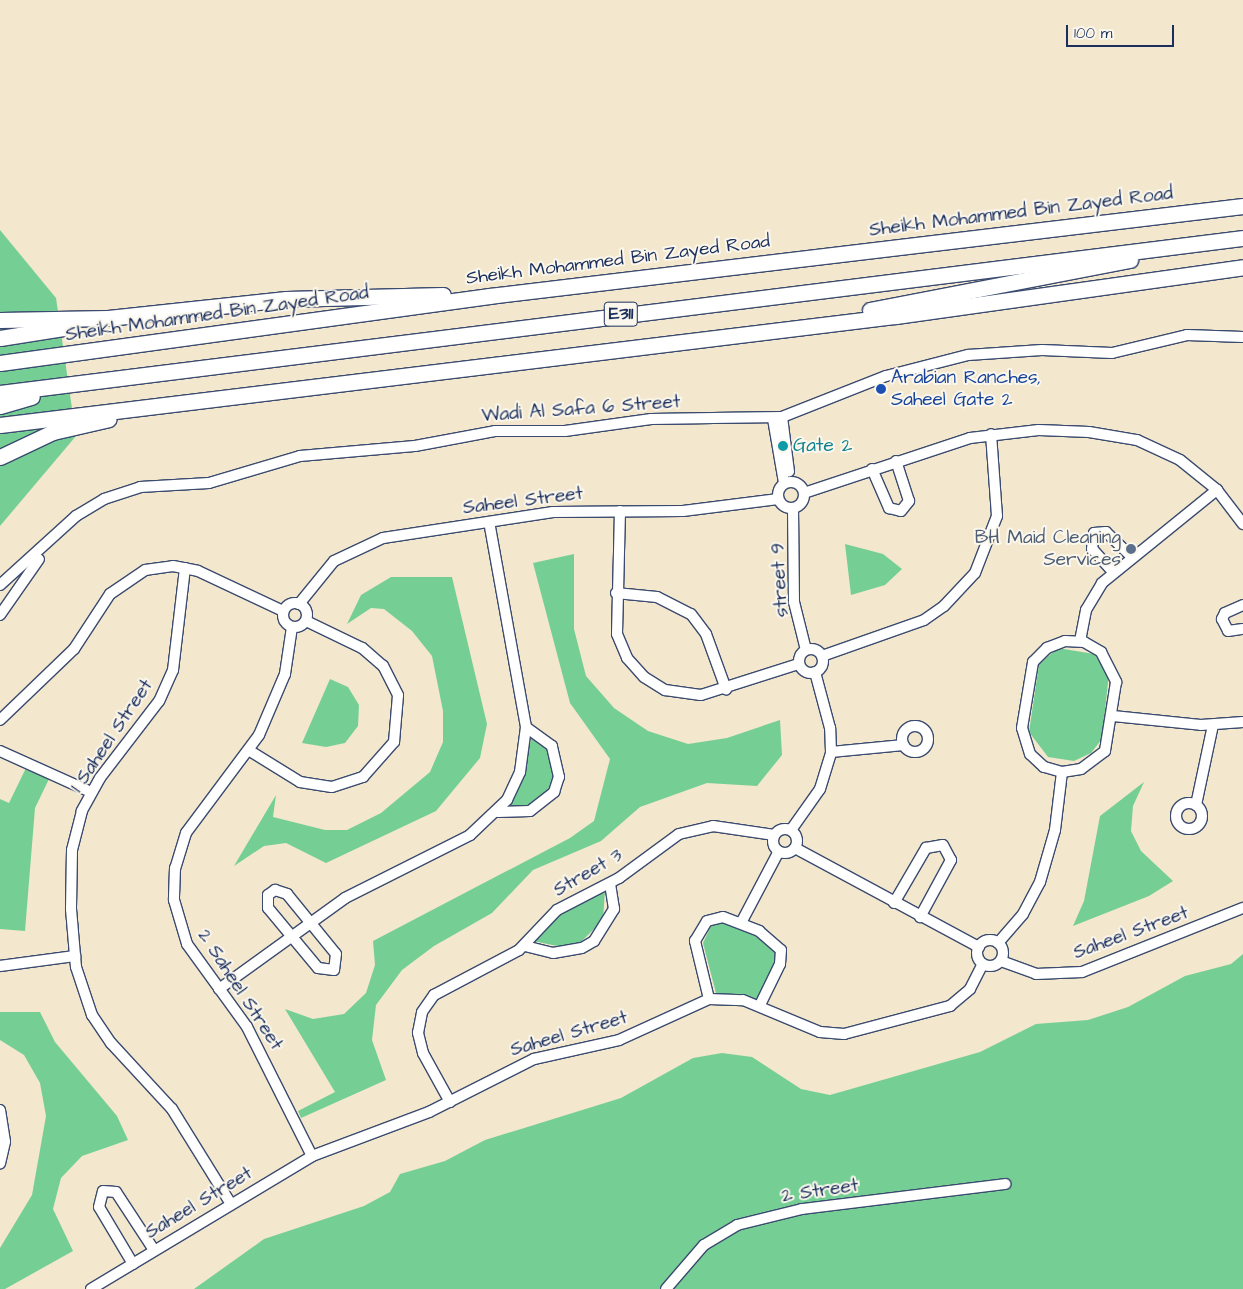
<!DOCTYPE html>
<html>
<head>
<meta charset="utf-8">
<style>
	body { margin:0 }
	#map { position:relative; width:1243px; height:1289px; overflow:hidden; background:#f3e7ce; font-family:"Architects Daughter",sans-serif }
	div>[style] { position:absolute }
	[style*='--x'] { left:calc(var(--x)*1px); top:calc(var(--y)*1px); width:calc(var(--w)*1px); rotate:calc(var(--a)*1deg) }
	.green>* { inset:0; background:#75cf95 }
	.roads { filter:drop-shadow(1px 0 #3b4b6f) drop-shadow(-1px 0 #3b4b6f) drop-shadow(0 1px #3b4b6f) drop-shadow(0 -1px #3b4b6f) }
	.minor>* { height:10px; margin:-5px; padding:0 5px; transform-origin:5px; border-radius:5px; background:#fff }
	.minor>.ring { margin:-5px; padding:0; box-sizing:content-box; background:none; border:10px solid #fff; border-radius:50% }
	.highway>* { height:15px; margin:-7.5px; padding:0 7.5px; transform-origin:7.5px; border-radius:7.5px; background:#fff }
	.dots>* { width:14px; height:14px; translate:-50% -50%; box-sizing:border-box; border:2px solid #fbf7ec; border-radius:50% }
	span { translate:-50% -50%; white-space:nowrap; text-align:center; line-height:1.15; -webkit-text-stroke:4px #fbf7ec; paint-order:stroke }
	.shield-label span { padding:1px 4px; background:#fbf7ec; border:1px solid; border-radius:4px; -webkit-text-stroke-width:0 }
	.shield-label { font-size:18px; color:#1b2f5e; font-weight:700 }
	.street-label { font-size:19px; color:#1b2f5e }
	.transit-label { font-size:19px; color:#164399 }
	.left { translate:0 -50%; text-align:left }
	.culture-label { font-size:19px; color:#0d838f }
	.service-label { font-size:19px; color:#4e5e75 }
	.right { translate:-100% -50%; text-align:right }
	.scale { position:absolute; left:1066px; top:25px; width:108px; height:22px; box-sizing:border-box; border:2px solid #1b2f5e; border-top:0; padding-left:6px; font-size:15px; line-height:18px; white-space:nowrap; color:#1b2f5e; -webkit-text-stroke:4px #fbf7ec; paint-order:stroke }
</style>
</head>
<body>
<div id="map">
	<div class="green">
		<i style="clip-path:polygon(0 230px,56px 298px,76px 436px,0 526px)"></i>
		<i style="clip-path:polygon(845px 544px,883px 554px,902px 569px,885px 585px,851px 595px)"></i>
		<i style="clip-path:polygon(574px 554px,574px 629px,586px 676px,614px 708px,648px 731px,688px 744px,727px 738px,780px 720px,782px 755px,757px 786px,707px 783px,640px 807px,601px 841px,533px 870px,492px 913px,434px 946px,402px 970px,376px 1005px,372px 1040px,386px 1080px,301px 1118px,298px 1111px,335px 1092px,285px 1009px,313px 1019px,344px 1014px,366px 993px,375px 965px,373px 941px,570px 838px,594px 821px,610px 759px,570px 703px,533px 563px)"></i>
		<i style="clip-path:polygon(391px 577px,452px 577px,487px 724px,480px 758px,436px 811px,326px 863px,286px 843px,264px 846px,234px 866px,276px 795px,273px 817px,325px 830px,347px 830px,381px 813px,430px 772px,443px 742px,443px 711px,432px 656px,412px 631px,384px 609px,371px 608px,347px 624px,361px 595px)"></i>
		<i style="clip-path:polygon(1058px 648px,1094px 654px,1109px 673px,1102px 739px,1091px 753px,1074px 761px,1048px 757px,1029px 732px,1039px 664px)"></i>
		<i style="clip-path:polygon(330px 679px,348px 687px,359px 705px,358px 726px,345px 743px,326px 747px,302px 743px)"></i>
		<i style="clip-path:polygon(532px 736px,547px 744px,556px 778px,536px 806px,506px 808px,515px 797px)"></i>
		<i style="clip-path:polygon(26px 768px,49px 779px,35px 808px,25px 931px,0 929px,0 799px,9px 803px)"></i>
		<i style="clip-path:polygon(1144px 782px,1133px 806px,1131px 831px,1141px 851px,1173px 881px,1149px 896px,1073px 926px,1084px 901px,1100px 816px)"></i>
		<i style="clip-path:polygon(605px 890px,603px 920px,579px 944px,562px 947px,533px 941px,561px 909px)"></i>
		<i style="clip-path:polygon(728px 922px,773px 944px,777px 952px,762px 1003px,717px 997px,703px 943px,712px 924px)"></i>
		<i style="clip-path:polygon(1243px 954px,1243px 1289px,194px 1289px,264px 1239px,364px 1206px,390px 1192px,400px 1174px,445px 1161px,485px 1140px,621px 1098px,693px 1058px,722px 1053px,752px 1057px,801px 1089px,830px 1095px,980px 1052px,1036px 1024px,1088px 1020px,1128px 1007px,1185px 976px,1231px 964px)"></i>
		<i style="clip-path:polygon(0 1012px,40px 1012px,55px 1042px,117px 1116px,128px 1140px,82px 1156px,61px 1178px,53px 1209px,73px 1251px,5px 1289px,0 1289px,0 1248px,32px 1195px,46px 1116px,40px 1083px,24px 1055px,0 1040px)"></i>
	</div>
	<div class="roads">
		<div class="minor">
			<i style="--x:782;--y:417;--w:55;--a:82.7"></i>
			<i style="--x:773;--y:419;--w:65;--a:80.2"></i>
			<i style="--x:872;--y:469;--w:43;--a:66.4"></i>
			<i style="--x:889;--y:508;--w:12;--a:14"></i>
			<i style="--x:901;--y:511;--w:13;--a:-51"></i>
			<i style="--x:909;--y:501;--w:42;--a:-108"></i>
			<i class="ring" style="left:778px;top:482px;width:16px;height:16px"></i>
			<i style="--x:804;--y:493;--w:175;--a:-18.3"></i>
			<i style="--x:970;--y:438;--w:69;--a:-6.6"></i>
			<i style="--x:1039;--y:430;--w:50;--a:2.3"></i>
			<i style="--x:1089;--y:432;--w:49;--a:9.5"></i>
			<i style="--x:1137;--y:440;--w:47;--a:24.9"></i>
			<i style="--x:1180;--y:460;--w:48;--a:39"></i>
			<i style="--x:1217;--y:490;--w:43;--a:52.6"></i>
			<i style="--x:793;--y:508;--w:94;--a:89.4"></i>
			<i style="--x:794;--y:602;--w:49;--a:76"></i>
			<i style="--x:620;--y:511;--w:123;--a:91.4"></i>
			<i style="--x:617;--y:634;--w:26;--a:67"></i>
			<i style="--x:627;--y:658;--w:25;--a:48"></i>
			<i style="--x:644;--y:677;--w:25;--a:32"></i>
			<i style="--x:665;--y:690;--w:36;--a:8"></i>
			<i style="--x:701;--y:695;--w:103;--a:-17.6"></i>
			<i style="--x:185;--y:568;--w:103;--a:96.7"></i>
			<i style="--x:173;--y:670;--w:34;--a:114"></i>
			<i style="--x:159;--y:701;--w:97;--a:127.5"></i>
			<i style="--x:100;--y:778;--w:38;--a:119"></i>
			<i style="--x:82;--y:811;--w:40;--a:104.4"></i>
			<i style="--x:72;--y:850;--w:59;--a:91"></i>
			<i style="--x:71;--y:909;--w:58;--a:85.1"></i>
			<i style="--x:76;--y:967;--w:51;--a:71.6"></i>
			<i style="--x:92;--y:1015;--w:34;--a:56"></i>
			<i style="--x:111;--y:1043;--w:90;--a:47.3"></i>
			<i style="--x:172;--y:1109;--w:112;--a:58.2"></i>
			<i style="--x:1113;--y:572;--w:31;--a:-132"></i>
			<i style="--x:1092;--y:549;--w:16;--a:-83"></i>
			<i style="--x:1094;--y:533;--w:12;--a:-5"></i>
			<i style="--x:1106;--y:532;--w:36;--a:44"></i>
			<i style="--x:0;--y:585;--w:103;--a:-42.2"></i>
			<i style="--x:76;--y:516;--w:33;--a:-31"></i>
			<i style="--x:104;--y:499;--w:38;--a:-18"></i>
			<i style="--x:140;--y:487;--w:69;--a:-3.3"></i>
			<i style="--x:209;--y:483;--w:95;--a:-16.5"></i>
			<i style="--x:300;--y:456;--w:115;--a:-5"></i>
			<i style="--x:415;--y:446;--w:81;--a:-10.6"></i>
			<i style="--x:495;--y:431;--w:70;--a:0"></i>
			<i style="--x:565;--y:431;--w:87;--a:-7.9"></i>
			<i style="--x:651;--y:419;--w:131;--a:-0.9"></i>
			<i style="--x:782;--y:417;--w:112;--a:-21.5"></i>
			<i style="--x:886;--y:376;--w:85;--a:-14.4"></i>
			<i style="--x:968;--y:355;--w:74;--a:-3.9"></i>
			<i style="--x:1042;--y:350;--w:70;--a:2.5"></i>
			<i style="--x:1112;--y:353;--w:77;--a:-13.5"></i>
			<i style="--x:1187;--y:335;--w:56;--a:2"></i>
			<i style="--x:616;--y:593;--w:41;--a:5.6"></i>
			<i style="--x:657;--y:597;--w:38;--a:27"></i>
			<i style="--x:691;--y:614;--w:25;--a:53"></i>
			<i style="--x:706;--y:634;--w:59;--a:70"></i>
			<i class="ring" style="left:283px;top:603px;width:14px;height:14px"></i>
			<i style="--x:299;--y:604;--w:55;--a:-50.9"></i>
			<i style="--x:334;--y:561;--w:54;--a:-25.1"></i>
			<i style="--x:383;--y:538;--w:172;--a:-8.7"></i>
			<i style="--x:553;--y:512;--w:130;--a:-0.4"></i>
			<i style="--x:683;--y:511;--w:96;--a:-7.2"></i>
			<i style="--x:1243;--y:605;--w:20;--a:156"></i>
			<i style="--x:1225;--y:613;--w:7;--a:117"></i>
			<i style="--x:1222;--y:619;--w:13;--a:63"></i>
			<i style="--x:1228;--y:631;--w:15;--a:-8"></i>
			<i style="--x:0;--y:615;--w:68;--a:-55.1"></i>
			<i style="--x:292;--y:627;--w:48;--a:98.5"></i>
			<i style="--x:285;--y:674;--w:66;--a:113.1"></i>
			<i style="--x:259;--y:735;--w:122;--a:126.7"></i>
			<i style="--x:186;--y:833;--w:37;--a:107"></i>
			<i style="--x:175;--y:868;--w:32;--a:92"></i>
			<i style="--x:174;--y:900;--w:46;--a:73.5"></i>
			<i style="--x:187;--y:944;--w:102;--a:54.1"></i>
			<i style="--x:247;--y:1027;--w:144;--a:63.3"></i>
			<i style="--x:1065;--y:641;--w:19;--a:3"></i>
			<i style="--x:1084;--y:642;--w:20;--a:30"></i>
			<i style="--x:1101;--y:652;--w:34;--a:63"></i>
			<i style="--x:1116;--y:682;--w:70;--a:99.1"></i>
			<i style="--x:1105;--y:751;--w:30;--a:143"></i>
			<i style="--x:1081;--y:769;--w:19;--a:171"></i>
			<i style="--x:1062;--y:772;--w:19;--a:-164"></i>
			<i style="--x:1044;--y:767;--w:19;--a:-137"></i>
			<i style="--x:1030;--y:754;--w:27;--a:-107"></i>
			<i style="--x:1022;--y:728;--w:67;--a:-80.5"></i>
			<i style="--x:1033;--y:662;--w:20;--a:-45"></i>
			<i style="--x:1047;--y:648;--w:19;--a:-21"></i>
			<i style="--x:1080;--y:641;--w:32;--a:-79"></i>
			<i style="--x:1086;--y:610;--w:31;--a:-59"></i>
			<i style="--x:1102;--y:583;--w:148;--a:-39"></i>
			<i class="ring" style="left:799px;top:649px;width:14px;height:14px"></i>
			<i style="--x:822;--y:656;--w:108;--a:-19.4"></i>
			<i style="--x:924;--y:620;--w:24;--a:-35"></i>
			<i style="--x:944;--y:606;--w:45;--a:-46.8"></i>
			<i style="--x:975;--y:573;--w:61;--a:-68.9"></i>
			<i style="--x:997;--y:516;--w:82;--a:-94.2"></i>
			<i style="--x:1113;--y:716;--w:88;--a:5.8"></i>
			<i style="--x:1201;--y:725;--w:42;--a:-4.1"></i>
			<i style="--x:0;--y:720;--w:103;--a:-43.8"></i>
			<i style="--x:74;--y:649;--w:66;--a:-56.8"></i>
			<i style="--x:110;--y:594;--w:42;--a:-34.4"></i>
			<i style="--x:145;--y:570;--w:28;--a:-8"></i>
			<i style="--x:173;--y:566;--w:25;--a:11"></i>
			<i style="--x:198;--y:571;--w:94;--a:25.2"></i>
			<i class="ring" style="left:902px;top:726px;width:16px;height:16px"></i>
			<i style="--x:0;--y:751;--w:100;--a:24.3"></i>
			<i style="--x:250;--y:751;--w:59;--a:31.8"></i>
			<i style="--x:300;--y:782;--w:32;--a:9"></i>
			<i style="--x:332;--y:787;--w:33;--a:-18"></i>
			<i style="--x:363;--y:777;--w:47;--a:-48.5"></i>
			<i style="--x:394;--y:742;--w:47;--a:-85.1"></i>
			<i style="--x:398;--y:695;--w:33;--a:-117"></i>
			<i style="--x:383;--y:666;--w:28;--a:-139"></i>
			<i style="--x:362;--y:648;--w:62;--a:-154.3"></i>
			<i style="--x:831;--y:752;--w:73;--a:-5.5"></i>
			<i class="ring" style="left:1176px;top:803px;width:16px;height:16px"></i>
			<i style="--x:1196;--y:805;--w:82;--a:-78"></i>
			<i style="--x:498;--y:812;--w:32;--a:-2"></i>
			<i style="--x:530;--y:811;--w:31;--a:-38"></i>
			<i style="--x:554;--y:792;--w:16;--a:-72"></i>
			<i style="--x:559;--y:777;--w:32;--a:-103"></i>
			<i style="--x:552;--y:746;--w:32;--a:-144"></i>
			<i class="ring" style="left:773px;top:829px;width:14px;height:14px"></i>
			<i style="--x:791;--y:830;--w:50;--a:-54.7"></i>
			<i style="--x:820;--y:789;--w:39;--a:-73"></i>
			<i style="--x:831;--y:752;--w:24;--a:-92"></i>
			<i style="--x:830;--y:728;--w:58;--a:-105"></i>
			<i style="--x:795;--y:848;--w:209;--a:28.3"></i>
			<i style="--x:275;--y:890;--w:13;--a:18"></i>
			<i style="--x:287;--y:894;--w:77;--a:50.8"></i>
			<i style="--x:336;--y:954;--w:16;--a:97"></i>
			<i style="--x:334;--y:970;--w:16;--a:-173"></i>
			<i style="--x:318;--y:968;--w:78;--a:-129.8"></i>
			<i style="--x:268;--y:908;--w:13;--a:-90"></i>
			<i style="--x:268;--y:895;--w:9;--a:-36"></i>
			<i style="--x:894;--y:903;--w:64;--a:-59.8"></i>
			<i style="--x:926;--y:848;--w:17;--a:-10"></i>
			<i style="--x:943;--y:845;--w:17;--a:62"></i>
			<i style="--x:951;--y:860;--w:65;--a:118.5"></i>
			<i style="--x:741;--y:923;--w:81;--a:-62.2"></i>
			<i class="ring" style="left:977px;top:940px;width:16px;height:16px"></i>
			<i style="--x:998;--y:943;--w:38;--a:-49"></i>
			<i style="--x:1023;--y:914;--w:36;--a:-62"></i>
			<i style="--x:1040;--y:882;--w:54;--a:-73.9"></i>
			<i style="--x:1055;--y:830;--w:58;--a:-83.1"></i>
			<i style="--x:525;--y:946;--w:29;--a:14"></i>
			<i style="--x:553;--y:953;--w:29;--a:-10"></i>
			<i style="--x:582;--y:948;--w:14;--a:-30"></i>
			<i style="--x:594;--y:941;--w:38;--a:-58"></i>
			<i style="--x:614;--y:909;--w:26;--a:-99"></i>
			<i style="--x:1001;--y:961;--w:37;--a:20"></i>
			<i style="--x:1036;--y:974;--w:46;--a:-2.5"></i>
			<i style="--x:1082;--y:972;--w:173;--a:-21.7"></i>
			<i style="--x:0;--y:966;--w:76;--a:-7.6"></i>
			<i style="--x:219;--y:989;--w:155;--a:-35.8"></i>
			<i style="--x:345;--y:898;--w:140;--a:-26.7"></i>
			<i style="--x:470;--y:835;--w:51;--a:-43.4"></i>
			<i style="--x:507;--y:800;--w:31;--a:-65"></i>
			<i style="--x:520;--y:772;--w:45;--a:-82.4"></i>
			<i style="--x:526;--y:727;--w:208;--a:-100.2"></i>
			<i style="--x:709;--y:999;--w:60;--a:-103.6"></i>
			<i style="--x:695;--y:941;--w:23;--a:-59"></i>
			<i style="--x:707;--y:921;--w:16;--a:-14"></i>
			<i style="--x:723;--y:917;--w:39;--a:21"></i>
			<i style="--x:759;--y:931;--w:29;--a:41"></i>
			<i style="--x:781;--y:950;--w:14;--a:94"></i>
			<i style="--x:780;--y:964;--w:46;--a:116"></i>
			<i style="--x:450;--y:1102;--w:56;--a:-118.9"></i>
			<i style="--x:423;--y:1053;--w:21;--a:-104"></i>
			<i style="--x:418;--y:1033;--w:21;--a:-79"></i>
			<i style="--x:422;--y:1012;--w:21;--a:-55"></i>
			<i style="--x:434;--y:995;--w:96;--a:-27.9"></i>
			<i style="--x:519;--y:950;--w:55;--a:-46.5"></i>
			<i style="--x:557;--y:910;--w:70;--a:-27.3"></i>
			<i style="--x:619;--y:878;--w:74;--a:-36.3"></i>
			<i style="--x:679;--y:834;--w:35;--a:-13"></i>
			<i style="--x:713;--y:826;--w:62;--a:8.4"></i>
			<i style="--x:0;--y:1110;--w:32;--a:81"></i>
			<i style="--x:5;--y:1142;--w:22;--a:103"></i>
			<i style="--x:133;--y:1264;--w:66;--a:-120.8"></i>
			<i style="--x:99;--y:1207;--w:16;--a:-76"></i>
			<i style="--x:103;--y:1191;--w:13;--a:4"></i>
			<i style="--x:116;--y:1192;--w:69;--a:56.8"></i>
			<i style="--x:91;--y:1289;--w:258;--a:-31"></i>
			<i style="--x:312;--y:1156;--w:125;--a:-20.6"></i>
			<i style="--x:429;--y:1112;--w:118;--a:-26.8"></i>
			<i style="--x:534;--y:1059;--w:87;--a:-12.6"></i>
			<i style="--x:619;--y:1040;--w:99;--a:-24.5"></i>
			<i style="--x:709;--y:999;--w:34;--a:2"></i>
			<i style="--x:743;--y:1000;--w:83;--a:22.6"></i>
			<i style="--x:820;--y:1032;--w:24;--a:5"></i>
			<i style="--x:844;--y:1034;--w:110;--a:-14.8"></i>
			<i style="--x:950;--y:1006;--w:26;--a:-40"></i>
			<i style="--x:970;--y:989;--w:28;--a:-63"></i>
			<i style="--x:666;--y:1289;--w:58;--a:-49.2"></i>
			<i style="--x:704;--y:1245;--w:39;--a:-31"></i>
			<i style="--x:737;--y:1225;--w:67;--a:-13.8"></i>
			<i style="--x:802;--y:1209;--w:205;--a:-7"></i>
		</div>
		<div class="highway">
			<i style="--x:870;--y:310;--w:265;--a:-10.9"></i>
			<i style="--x:0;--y:320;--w:108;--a:-1.1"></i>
			<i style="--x:108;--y:318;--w:179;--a:-6.1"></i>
			<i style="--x:286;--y:299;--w:157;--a:-1.5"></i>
			<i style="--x:0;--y:338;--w:64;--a:-9"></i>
			<i style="--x:0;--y:363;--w:494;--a:-7.8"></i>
			<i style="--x:489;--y:296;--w:759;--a:-6.81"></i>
			<i style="--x:0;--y:393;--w:1253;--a:-7.11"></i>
			<i style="--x:0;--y:406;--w:33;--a:-16"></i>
			<i style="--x:0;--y:425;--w:903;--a:-6.94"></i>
			<i style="--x:896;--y:316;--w:350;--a:-8"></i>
			<i style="--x:0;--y:457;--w:59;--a:-25.3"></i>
			<i style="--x:53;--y:432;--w:57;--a:-13.1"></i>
		</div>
	</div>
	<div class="dots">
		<i style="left:881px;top:389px;background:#1a4fb4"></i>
		<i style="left:783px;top:446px;background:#0f9aa8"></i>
		<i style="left:1131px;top:549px;background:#5c6f8a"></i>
	</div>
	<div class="shield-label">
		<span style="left:621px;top:314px">E311</span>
	</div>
	<div class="street-label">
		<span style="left:1021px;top:212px;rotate:-7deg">Sheikh Mohammed Bin Zayed Road</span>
		<span style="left:618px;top:260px;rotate:-7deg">Sheikh Mohammed Bin Zayed Road</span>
		<span style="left:217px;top:314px;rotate:-8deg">Sheikh Mohammed Bin Zayed Road</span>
		<span style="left:581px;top:409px;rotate:-4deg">Wadi Al Safa 6 Street</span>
		<span style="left:523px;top:501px;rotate:-7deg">Saheel Street</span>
		<span style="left:780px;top:580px;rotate:-93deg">street 9</span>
		<span style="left:112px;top:736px;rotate:-56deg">1 Saheel Street</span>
		<span style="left:588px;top:873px;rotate:-30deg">Street 3</span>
		<span style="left:1131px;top:933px;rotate:-20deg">Saheel Street</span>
		<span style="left:240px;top:990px;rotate:57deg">2 Saheel Street</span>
		<span style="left:569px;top:1034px;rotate:-16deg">Saheel Street</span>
		<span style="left:820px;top:1191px;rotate:-8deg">2 Street</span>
		<span style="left:199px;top:1203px;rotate:-31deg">Saheel Street</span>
	</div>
	<div class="transit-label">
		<span class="left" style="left:891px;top:389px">Arabian Ranches,<br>Saheel Gate 2</span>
	</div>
	<div class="culture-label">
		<span class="left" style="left:793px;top:446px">Gate 2</span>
	</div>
	<div class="service-label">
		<span class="right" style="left:1121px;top:549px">BH Maid Cleaning<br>Services</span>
	</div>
	<div class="scale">100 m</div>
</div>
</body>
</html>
